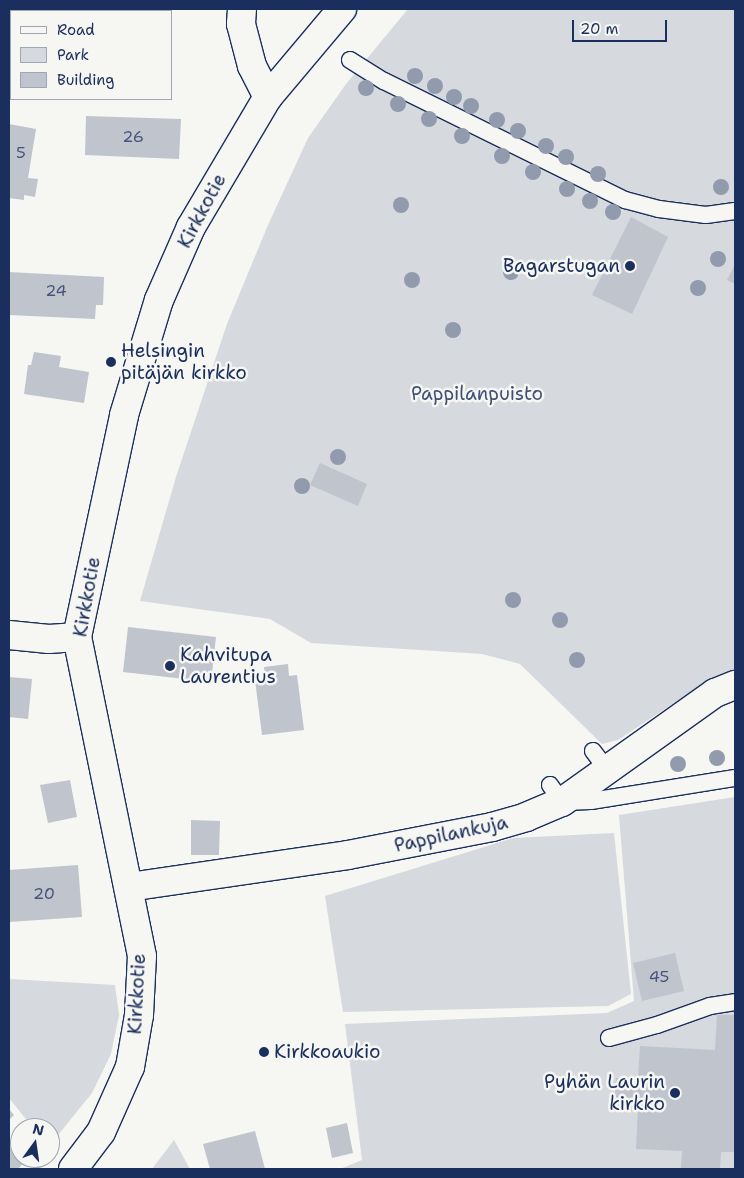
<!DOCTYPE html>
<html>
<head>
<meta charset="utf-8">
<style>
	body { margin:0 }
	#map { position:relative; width:744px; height:1178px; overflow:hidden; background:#f6f6f2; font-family:"Shantell Sans",sans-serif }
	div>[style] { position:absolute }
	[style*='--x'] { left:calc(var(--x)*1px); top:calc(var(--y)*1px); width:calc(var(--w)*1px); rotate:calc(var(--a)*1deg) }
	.green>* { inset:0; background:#d6d9dd }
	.building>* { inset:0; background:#c0c4cd }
	.roads { filter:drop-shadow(1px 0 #1b2f5e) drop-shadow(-1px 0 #1b2f5e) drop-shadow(0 1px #1b2f5e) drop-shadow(0 -1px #1b2f5e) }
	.service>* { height:16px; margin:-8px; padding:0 8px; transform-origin:8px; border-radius:8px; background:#f6f6f2 }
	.minor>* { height:28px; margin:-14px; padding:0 14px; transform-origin:14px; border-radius:14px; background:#f6f6f2 }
	.tertiary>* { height:28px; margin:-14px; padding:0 14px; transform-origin:14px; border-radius:14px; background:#f6f6f2 }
	.trees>* { width:16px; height:16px; margin:-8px; border-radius:50%; background:#929bae }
	.dots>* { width:14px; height:14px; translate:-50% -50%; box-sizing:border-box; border:2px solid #f6f6f2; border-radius:50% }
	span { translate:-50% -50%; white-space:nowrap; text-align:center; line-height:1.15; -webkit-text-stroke:5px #f6f6f2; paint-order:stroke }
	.number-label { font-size:16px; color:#44547a }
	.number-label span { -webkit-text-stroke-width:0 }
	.street-label { font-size:19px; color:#1b2f5e }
	.poi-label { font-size:19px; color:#1b2f5e }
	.right { translate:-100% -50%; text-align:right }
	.left { translate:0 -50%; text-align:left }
	.park-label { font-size:19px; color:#405177 }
	.frame { position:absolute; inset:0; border:10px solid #1b2f5e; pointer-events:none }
	.legend { position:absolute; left:10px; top:10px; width:162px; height:90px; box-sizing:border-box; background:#f6f6f2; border:1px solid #9ea6b7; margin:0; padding:6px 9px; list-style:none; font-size:15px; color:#1b2f5e }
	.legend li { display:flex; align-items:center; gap:10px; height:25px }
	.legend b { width:25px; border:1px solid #9ea6b7 }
	.north { position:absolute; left:10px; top:1118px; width:50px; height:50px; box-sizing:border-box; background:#f6f6f2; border:1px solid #9ea6b7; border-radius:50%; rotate:14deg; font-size:14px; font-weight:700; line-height:20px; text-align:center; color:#1b2f5e }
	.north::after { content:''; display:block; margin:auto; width:18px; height:22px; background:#1b2f5e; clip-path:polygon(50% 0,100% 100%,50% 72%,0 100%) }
	.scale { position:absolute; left:572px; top:20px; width:95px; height:22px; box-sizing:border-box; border:2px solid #1b2f5e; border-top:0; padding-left:6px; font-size:15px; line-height:18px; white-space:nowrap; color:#1b2f5e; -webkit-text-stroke:4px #f6f6f2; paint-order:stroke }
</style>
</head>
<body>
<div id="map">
	<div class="green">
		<i style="clip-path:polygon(408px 9px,735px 9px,735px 669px,698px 687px,618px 740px,602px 744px,520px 664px,482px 654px,311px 643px,270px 619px,140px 601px,176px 477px,227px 324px,268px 225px,308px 138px,346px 84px)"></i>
		<i style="clip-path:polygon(735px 797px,735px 1169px,340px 1169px,362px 1160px,345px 1024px,607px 1013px,634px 1001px,619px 815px)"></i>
		<i style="clip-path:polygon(614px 833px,631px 994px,608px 1006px,343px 1012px,325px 896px,513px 838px)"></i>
		<i style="clip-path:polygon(9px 979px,115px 985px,119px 1015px,111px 1054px,92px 1093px,50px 1145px,50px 1128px,33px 1128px,9px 1098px)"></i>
		<i style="clip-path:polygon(174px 1140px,190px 1169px,152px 1169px)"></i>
	</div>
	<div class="building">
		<i style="clip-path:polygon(86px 116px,181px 119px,179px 159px,85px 155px)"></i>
		<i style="clip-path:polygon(9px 124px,36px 129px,28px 178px,38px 179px,35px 197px,24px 195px,24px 200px,9px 198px)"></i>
		<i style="clip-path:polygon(631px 217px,668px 237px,632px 314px,592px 295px)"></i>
		<i style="clip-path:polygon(735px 264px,735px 284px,727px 280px)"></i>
		<i style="clip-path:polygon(9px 272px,104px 277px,103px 305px,96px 305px,95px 319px,9px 315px)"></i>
		<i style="clip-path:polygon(34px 352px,61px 356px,59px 367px,89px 372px,84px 403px,24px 394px,28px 365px,31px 365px)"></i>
		<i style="clip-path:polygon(320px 463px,367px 484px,358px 506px,310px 485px)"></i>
		<i style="clip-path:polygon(128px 627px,216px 637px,211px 682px,123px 672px)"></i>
		<i style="clip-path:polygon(288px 664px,289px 676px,297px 675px,304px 730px,262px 735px,255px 680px,265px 679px,264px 667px)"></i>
		<i style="clip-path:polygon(9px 677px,32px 679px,28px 719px,9px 717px)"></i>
		<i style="clip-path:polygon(70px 780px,77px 817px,48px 823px,40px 785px)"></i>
		<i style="clip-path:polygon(191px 820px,220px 821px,219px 855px,191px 855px)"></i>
		<i style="clip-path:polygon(78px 865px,82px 917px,9px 922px,9px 870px)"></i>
		<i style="clip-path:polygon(675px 953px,684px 991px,642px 1001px,633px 963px)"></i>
		<i style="clip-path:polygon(717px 1015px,735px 1015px,735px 1152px,721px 1152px,720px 1169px,681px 1169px,682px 1151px,636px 1149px,638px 1108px,614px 1107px,616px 1078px,638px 1079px,640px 1046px,715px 1050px)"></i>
		<i style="clip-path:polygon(9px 1109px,14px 1115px,9px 1120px)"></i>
		<i style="clip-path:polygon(347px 1123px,353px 1153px,332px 1158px,326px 1128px)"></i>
		<i style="clip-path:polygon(255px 1131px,265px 1169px,210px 1169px,203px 1144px)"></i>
		<i style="clip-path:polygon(20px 1136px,20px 1158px,28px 1158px,18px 1169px,9px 1169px,9px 1150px)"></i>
	</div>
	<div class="roads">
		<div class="service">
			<i style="--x:350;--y:60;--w:40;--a:32"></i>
			<i style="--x:384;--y:81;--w:269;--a:26.3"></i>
			<i style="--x:625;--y:200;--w:35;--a:15"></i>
			<i style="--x:659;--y:209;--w:47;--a:7.3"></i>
			<i style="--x:706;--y:215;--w:29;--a:-8"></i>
			<i style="--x:593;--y:751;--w:21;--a:53"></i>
			<i style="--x:550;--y:785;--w:21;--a:55"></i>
			<i style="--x:562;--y:802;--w:29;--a:-2"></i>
			<i style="--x:591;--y:801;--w:146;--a:-9.1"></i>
			<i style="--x:609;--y:1038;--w:50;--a:-15.2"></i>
			<i style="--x:657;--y:1025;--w:56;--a:-19.7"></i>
			<i style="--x:710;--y:1006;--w:25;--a:-9"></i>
		</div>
		<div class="minor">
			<i style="--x:242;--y:9;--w:15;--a:94"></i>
			<i style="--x:241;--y:24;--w:43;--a:75.3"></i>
			<i style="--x:252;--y:66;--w:35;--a:63"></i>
			<i style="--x:9;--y:28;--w:4;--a:-63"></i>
			<i style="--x:9;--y:635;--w:40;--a:5.7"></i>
			<i style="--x:49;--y:639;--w:28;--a:-4"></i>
			<i style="--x:129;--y:887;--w:221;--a:-8.3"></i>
			<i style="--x:348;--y:855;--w:147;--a:-11"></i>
			<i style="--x:492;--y:827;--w:35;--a:-16"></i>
			<i style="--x:526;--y:817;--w:39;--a:-23"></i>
			<i style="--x:562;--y:802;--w:188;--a:-35.5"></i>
			<i style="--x:715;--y:693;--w:22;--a:-22"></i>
		</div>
		<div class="tertiary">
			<i style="--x:73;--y:1169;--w:46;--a:-52.9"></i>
			<i style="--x:101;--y:1132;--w:71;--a:-66"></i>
			<i style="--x:130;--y:1067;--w:53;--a:-80.2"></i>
			<i style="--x:139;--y:1015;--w:59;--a:-87.1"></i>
			<i style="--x:142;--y:956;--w:326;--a:-101.5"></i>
			<i style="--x:77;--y:637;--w:227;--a:-78"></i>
			<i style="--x:124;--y:415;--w:120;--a:-73.1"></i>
			<i style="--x:159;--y:300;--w:80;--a:-66.3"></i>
			<i style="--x:191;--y:227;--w:151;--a:-59.4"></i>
			<i style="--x:268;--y:97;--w:115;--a:-49.9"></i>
		</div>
	</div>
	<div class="trees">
		<i style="left:415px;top:76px"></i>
		<i style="left:435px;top:86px"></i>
		<i style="left:366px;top:88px"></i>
		<i style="left:454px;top:97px"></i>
		<i style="left:398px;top:104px"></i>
		<i style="left:471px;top:106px"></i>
		<i style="left:429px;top:119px"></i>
		<i style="left:497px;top:120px"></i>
		<i style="left:518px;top:131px"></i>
		<i style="left:462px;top:136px"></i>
		<i style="left:546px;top:146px"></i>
		<i style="left:502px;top:156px"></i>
		<i style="left:566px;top:157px"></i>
		<i style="left:533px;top:172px"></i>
		<i style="left:598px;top:174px"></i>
		<i style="left:721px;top:187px"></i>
		<i style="left:567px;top:189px"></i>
		<i style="left:590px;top:201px"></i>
		<i style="left:401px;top:205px"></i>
		<i style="left:613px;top:212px"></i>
		<i style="left:718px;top:259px"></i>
		<i style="left:511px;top:272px"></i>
		<i style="left:412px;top:280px"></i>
		<i style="left:698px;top:288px"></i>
		<i style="left:453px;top:330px"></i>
		<i style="left:338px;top:457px"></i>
		<i style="left:302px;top:486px"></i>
		<i style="left:513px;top:600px"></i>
		<i style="left:560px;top:620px"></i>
		<i style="left:577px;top:660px"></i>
		<i style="left:717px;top:758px"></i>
		<i style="left:678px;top:764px"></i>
	</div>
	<div class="dots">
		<i style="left:630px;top:266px;background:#1b2f5e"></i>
		<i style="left:111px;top:362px;background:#1b2f5e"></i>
		<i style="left:170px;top:666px;background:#1b2f5e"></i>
		<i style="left:264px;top:1052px;background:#1b2f5e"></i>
		<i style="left:675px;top:1093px;background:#1b2f5e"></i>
	</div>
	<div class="number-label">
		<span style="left:133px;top:137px">26</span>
		<span style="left:21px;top:153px">5</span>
		<span style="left:56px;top:291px">24</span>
		<span style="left:44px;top:894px">20</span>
		<span style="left:659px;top:977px">45</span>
	</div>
	<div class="street-label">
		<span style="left:202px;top:211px;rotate:-62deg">Kirkkotie</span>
		<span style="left:87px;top:597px;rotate:-80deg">Kirkkotie</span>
		<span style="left:451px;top:834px;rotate:-12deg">Pappilankuja</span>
		<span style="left:137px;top:994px;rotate:-87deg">Kirkkotie</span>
	</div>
	<div class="poi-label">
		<span class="right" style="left:620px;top:266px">Bagarstugan</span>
		<span class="left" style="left:121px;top:362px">Helsingin<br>pitäjän kirkko</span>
		<span class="left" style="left:180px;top:666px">Kahvitupa<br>Laurentius</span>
		<span class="left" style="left:274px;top:1052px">Kirkkoaukio</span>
		<span class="right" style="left:665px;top:1093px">Pyhän Laurin<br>kirkko</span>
	</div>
	<div class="park-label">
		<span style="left:477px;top:394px">Pappilanpuisto</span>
	</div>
	<div class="frame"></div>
	<ul class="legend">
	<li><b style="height:6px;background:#f6f6f2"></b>Road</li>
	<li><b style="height:14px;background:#d6d9dd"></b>Park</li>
	<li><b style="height:14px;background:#c0c4cd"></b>Building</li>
	</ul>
	<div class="north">N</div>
	<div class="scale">20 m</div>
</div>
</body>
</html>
